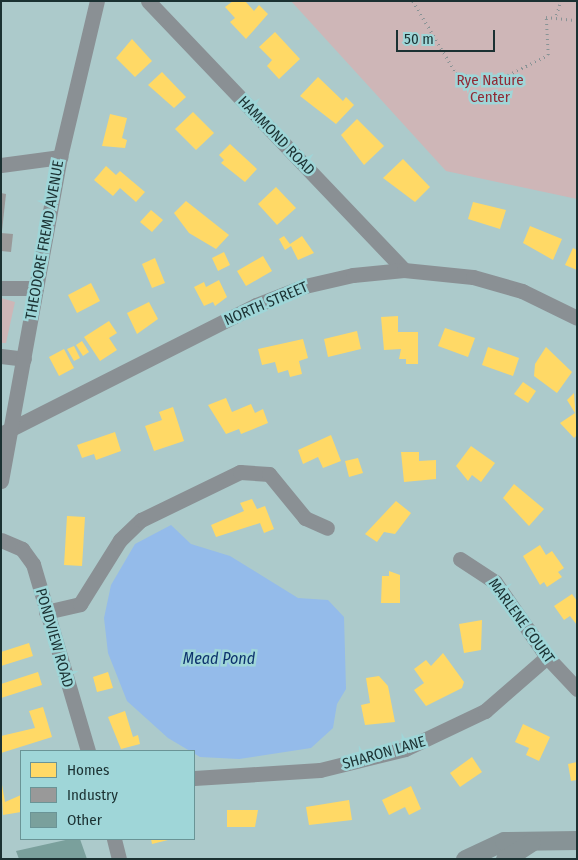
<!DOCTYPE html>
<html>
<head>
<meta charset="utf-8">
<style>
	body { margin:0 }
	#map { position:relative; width:578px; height:860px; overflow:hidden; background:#accacb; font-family:"Fira Sans Condensed",sans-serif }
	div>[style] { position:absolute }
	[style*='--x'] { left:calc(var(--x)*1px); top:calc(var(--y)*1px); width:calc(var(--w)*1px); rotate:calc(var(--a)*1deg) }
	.green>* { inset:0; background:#ceb6b7 }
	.water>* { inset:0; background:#94bbea }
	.homes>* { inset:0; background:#ffd966 }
	.industry>* { inset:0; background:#999 }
	.building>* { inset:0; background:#7aa09c }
	.path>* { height:2.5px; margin-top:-1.25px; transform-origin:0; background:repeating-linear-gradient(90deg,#889395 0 1px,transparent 0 5px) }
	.minor>* { height:15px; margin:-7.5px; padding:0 7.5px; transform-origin:7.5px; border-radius:7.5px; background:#8a9094 }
	.major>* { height:19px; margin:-9.5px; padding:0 9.5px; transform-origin:9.5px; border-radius:9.5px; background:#879396 }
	span { translate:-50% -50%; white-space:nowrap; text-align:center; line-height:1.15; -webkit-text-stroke:5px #9fd6d8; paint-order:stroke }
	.park-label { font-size:15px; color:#912a35 }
	.street-label { font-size:15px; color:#1b3132 }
	.water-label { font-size:16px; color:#0d336d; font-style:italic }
	.frame { position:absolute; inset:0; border:2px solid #1b3132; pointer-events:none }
	.legend { position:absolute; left:20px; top:750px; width:175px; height:90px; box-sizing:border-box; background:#9fd6d8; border:1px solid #6a9496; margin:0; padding:6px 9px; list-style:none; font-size:15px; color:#1b3132 }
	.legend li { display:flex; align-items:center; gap:10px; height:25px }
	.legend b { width:25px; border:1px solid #6a9496 }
	.scale { position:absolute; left:396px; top:30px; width:99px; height:22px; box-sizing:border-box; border:2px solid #1b3132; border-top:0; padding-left:6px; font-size:15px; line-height:18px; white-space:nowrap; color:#1b3132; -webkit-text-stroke:4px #9fd6d8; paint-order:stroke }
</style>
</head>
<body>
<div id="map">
	<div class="green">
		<i style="clip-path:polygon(291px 1px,577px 1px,577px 199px,446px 171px)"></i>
		<i style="clip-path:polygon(1px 298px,15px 302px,6px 343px,1px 343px)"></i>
	</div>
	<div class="water">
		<i style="clip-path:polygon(171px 525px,191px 544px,230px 556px,298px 598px,328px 600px,344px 617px,346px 689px,337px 704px,333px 728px,311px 748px,239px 759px,200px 757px,168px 738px,127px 701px,108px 653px,104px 618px,111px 585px,135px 544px)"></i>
	</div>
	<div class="homes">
		<i style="clip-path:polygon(233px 1px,245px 1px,254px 11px,259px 5px,268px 14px,246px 39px,230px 22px,235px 18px,225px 7px)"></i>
		<i style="clip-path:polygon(275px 32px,300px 59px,279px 79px,267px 66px,272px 60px,259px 47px)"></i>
		<i style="clip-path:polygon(132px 39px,152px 61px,135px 77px,116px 58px)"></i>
		<i style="clip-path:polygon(162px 72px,186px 97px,174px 108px,148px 85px)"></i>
		<i style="clip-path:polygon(318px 77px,343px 101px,346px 97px,354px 105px,336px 124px,300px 96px)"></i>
		<i style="clip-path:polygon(193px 112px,214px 133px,196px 150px,175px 129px)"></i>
		<i style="clip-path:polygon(110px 114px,127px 118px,122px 138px,127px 140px,125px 148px,102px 146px)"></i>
		<i style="clip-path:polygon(357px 119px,384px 146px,364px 165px,341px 135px)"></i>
		<i style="clip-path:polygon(230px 144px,257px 169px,245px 182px,221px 163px,224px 160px,219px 155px)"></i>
		<i style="clip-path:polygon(403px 159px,430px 187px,415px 202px,383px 178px)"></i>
		<i style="clip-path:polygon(106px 166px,116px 175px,120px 171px,145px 192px,136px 202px,120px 188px,113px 196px,94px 180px)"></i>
		<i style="clip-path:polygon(276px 187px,296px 208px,277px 225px,258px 204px)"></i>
		<i style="clip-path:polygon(186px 201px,229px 235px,216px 249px,189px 233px,174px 213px)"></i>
		<i style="clip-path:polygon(473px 202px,506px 210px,500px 229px,468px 219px)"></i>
		<i style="clip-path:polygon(151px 210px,163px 220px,152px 232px,140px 222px)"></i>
		<i style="clip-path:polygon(530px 226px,562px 239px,553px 260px,523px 243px)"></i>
		<i style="clip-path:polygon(284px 236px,290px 244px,302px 236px,314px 253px,298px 260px,291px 246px,285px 250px,279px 239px)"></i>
		<i style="clip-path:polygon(573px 248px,577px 250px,577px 270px,565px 265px)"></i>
		<i style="clip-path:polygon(224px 252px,230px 265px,218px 271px,212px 258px)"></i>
		<i style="clip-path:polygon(263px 256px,272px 271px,246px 286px,237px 271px)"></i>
		<i style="clip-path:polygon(155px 258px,165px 283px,152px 288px,142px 264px)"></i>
		<i style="clip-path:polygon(219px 280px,227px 297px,215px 306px,213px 302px,204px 306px,194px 287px,204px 282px,206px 287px)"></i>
		<i style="clip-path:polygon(91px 283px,100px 301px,77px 313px,68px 295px)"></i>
		<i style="clip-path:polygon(149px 302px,158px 319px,137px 334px,127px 313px)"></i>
		<i style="clip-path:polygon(398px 316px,398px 332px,418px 332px,418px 364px,406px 364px,406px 359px,399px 359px,401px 349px,384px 350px,381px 317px)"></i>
		<i style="clip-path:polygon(109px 321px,117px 333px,109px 338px,117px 350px,100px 361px,84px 337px)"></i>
		<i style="clip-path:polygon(445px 328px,475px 338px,468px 357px,438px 346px)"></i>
		<i style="clip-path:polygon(357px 331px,361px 349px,328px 357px,324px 339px)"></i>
		<i style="clip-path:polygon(303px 339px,308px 358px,299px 361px,302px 374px,290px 377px,288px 370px,278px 373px,275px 362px,262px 365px,258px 349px)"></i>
		<i style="clip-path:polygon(82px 341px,89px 352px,83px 356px,76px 345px)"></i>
		<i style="clip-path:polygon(74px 346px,80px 358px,74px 361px,67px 349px)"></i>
		<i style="clip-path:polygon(488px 347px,519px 358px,513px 376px,482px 365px)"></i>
		<i style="clip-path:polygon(546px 347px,572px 372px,557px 393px,534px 376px,535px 364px)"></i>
		<i style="clip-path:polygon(64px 349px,74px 368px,59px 376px,49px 357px)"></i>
		<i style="clip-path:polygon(523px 382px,536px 391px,528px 403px,514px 394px)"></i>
		<i style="clip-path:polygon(574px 393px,577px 435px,574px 438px,560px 423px,575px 413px,567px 400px)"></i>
		<i style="clip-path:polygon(226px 398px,232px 412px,251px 404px,255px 413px,263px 409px,268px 423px,241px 434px,239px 429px,226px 434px,208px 405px)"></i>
		<i style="clip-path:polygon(173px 407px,184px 441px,154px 451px,145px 426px,162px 420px,159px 412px)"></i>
		<i style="clip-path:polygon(115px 432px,121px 451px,96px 460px,94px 454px,82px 458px,77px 445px)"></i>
		<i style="clip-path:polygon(331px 435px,341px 461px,323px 468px,318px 457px,303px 464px,298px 450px)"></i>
		<i style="clip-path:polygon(471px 446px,495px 463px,481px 482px,472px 475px,468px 481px,456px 466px)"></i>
		<i style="clip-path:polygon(401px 452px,419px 452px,419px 461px,436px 460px,436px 479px,404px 482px)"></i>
		<i style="clip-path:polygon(358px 458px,363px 473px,349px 477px,345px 461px)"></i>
		<i style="clip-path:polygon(514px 484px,544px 509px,529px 526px,503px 498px)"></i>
		<i style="clip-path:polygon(252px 499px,257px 509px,265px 506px,274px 529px,264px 533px,260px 523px,216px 537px,211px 525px,244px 511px,240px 503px)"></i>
		<i style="clip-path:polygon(396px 501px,411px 513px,395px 534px,384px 532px,377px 542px,365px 534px)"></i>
		<i style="clip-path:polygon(67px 516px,85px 517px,82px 566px,64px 565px)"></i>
		<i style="clip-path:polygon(540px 545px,546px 555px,552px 551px,564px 568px,558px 572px,562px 577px,547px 587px,544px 582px,540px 585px,523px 556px)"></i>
		<i style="clip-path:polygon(389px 571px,400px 575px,400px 603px,381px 603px,382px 576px,389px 576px)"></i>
		<i style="clip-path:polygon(572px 594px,577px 601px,577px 625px,570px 616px,564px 620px,554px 606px)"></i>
		<i style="clip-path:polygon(482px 620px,481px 650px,464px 653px,459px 624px)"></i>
		<i style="clip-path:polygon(29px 643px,33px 656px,1px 666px,1px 652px)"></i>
		<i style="clip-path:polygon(443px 653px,464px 682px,462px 688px,426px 706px,414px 690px,424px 683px,414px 669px,426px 660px,431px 666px)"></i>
		<i style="clip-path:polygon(38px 672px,42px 685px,1px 698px,1px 684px)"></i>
		<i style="clip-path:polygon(108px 672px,113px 688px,97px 692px,93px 677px)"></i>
		<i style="clip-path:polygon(379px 676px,388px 686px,395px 722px,365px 725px,361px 705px,370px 703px,366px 678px)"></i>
		<i style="clip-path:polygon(43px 707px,52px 737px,1px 753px,1px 736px,35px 728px,29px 711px)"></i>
		<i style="clip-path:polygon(125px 711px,133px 737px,138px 735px,140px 744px,121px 749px,108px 717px)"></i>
		<i style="clip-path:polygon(523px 724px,550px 737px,539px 761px,526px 755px,529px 748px,515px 742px)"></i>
		<i style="clip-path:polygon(472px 757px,482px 772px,460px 787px,450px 773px)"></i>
		<i style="clip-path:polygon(577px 762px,577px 780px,571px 781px,568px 764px)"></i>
		<i style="clip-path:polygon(1px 779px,5px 802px,21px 795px,21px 812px,3px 815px)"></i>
		<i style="clip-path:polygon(411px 786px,421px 809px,409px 815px,405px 807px,389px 815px,382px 800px)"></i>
		<i style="clip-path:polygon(349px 800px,352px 820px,309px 825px,306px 807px)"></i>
		<i style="clip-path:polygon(227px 810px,258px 810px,255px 827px,227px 827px)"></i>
		<i style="clip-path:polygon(151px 839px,172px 839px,152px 844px)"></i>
	</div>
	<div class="industry">
		<i style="clip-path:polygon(1px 193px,6px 194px,2px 231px,1px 231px)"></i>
		<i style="clip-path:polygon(1px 233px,13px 234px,11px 252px,1px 251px)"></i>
	</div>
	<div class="building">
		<i style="clip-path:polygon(70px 839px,80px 839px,87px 859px,19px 859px,16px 851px)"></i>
	</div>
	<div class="path">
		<i style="--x:413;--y:1;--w:84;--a:59.2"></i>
		<i style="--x:456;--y:73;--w:22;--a:13"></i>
		<i style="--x:477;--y:78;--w:31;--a:-6"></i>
		<i style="--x:508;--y:75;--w:45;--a:-26.6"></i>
		<i style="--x:548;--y:55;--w:38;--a:-93"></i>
		<i style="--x:546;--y:17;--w:31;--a:6"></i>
		<i style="--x:556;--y:15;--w:15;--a:-70"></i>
	</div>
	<div class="minor">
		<i style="--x:148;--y:1;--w:371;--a:46.4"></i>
		<i style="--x:1;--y:165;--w:60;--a:-7.7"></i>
		<i style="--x:1;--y:288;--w:35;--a:0"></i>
		<i style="--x:1;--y:356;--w:23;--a:7"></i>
		<i style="--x:1;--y:434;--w:286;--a:-26.8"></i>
		<i style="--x:256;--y:305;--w:53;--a:-21.2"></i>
		<i style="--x:305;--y:286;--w:49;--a:-12.9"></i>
		<i style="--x:353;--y:275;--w:51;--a:-5.6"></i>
		<i style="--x:404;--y:270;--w:69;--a:5.8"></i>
		<i style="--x:473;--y:277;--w:51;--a:15.9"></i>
		<i style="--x:522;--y:291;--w:61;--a:26.1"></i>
		<i style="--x:1;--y:481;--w:329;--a:-79.7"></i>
		<i style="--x:60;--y:157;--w:160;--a:-76.7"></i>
		<i style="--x:1;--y:540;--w:23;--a:23"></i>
		<i style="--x:22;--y:549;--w:19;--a:54"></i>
		<i style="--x:33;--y:564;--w:195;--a:73.6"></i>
		<i style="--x:460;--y:559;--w:42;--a:33.3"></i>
		<i style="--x:495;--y:582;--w:91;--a:55.3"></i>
		<i style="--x:547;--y:657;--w:44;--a:46.8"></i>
		<i style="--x:46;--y:612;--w:35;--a:-13"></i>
		<i style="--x:80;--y:604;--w:75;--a:-58"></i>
		<i style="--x:120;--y:540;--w:29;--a:-44"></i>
		<i style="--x:141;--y:520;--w:110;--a:-25.9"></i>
		<i style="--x:240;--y:472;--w:29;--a:4"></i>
		<i style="--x:269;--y:474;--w:57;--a:50.7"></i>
		<i style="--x:305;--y:518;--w:24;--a:24"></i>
		<i style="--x:194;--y:778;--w:126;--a:-3.6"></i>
		<i style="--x:320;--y:770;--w:88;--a:-13.9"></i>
		<i style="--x:405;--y:749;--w:89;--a:-25.4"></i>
		<i style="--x:485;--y:711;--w:82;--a:-41.1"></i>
		<i style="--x:114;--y:839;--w:21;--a:76"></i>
	</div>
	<div class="major">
		<i style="--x:465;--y:859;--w:43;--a:-24.8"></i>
		<i style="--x:504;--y:841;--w:73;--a:-0.8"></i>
		<i style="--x:505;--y:859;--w:31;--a:-33"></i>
	</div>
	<div class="park-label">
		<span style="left:490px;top:89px">Rye Nature<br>Center</span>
	</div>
	<div class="street-label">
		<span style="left:276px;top:136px;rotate:46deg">HAMMOND ROAD</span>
		<span style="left:45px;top:240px;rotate:-80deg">THEODORE FREMD AVENUE</span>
		<span style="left:266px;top:304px;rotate:-23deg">NORTH STREET</span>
		<span style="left:521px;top:621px;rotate:54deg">MARLENE COURT</span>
		<span style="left:54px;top:638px;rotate:74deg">PONDVIEW ROAD</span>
		<span style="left:384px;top:753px;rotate:-16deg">SHARON LANE</span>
	</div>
	<div class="water-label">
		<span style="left:219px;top:659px">Mead Pond</span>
	</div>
	<div class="frame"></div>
	<ul class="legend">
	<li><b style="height:14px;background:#ffd966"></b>Homes</li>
	<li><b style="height:14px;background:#999"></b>Industry</li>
	<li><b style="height:14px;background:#7aa09c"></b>Other</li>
	</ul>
	<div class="scale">50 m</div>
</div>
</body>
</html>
